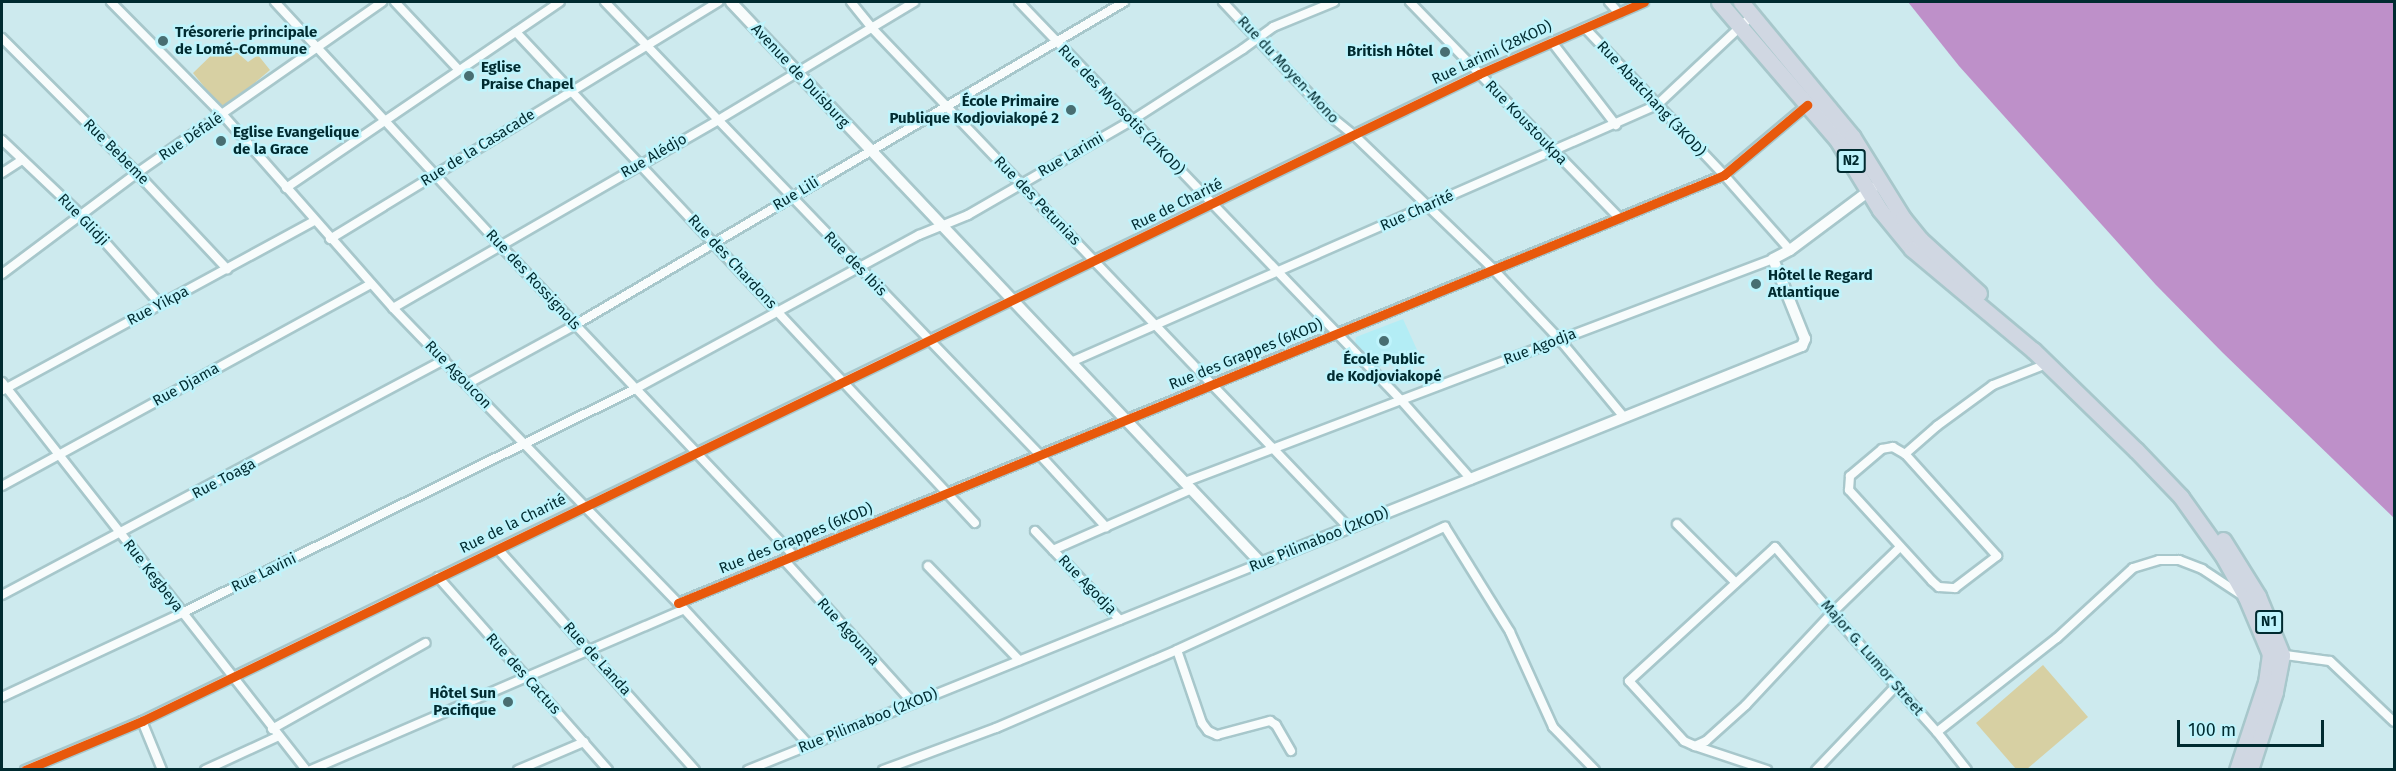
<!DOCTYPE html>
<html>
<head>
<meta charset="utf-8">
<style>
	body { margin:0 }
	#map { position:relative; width:2396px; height:771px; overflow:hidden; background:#cdeaee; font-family:"Fira Sans",sans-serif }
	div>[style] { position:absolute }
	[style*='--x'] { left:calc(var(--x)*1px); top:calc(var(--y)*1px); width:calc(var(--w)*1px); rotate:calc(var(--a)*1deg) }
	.built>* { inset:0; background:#b3edf5 }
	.green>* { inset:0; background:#d7d0a3 }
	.water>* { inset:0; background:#be90c9 }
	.roads { filter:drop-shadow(2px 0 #a7c7cb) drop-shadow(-2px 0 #a7c7cb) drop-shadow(0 2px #a7c7cb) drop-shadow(0 -2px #a7c7cb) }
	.street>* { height:8px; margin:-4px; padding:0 4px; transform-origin:4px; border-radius:4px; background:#f8fcfc }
	.secondary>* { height:10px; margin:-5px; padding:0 5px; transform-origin:5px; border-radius:5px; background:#f8fcfc }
	.highway>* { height:15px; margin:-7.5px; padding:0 7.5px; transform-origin:7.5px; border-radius:7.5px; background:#d0d7e2 }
	.cycleway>* { height:9px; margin:-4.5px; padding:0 4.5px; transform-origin:4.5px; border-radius:4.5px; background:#e8590c }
	.dots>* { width:16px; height:16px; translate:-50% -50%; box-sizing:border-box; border:3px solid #bff4fc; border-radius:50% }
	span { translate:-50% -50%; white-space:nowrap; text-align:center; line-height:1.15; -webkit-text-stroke:5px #bff4fc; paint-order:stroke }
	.shield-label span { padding:2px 4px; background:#bff4fc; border:2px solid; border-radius:4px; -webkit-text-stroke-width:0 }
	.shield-label { font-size:14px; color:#002b30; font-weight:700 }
	.poi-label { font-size:15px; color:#002b30; font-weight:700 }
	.left { translate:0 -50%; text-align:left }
	.right { translate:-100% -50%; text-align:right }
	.street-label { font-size:15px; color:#002b30 }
	.frame { position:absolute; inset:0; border:3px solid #002b30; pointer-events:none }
	.scale { position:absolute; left:2177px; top:720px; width:147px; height:27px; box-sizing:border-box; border:3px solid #002b30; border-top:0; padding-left:8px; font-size:18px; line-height:21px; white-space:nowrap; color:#002b30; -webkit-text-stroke:4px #bff4fc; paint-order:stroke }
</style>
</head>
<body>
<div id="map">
	<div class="built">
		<i style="clip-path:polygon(1403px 319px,1418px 352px,1379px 367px,1355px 344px,1356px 337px)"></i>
	</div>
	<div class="green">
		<i style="clip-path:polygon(225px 42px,248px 62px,258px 55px,270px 70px,223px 110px,193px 73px)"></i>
		<i style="clip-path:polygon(2043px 665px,2088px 717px,2027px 769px,2016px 769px,1976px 723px)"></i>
	</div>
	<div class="water">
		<i style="clip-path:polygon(1908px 2px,2394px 2px,2394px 518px,2223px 353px,2156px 285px,1959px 66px)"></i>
	</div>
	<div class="roads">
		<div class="street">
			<i style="--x:111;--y:2;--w:159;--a:45.3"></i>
			<i style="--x:223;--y:115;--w:257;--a:48.6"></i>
			<i style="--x:393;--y:308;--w:419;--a:46"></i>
			<i style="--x:684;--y:609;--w:185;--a:47.4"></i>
			<i style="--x:275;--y:2;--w:331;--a:47.2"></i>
			<i style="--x:500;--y:245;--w:428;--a:46.6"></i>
			<i style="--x:395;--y:2;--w:92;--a:46.8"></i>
			<i style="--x:605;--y:2;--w:628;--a:46.16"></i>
			<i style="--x:1040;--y:455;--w:98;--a:47.5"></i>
			<i style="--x:851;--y:2;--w:32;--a:51"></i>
			<i style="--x:871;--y:27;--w:692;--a:46.35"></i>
			<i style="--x:1019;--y:2;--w:552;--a:46.18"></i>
			<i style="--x:1401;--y:400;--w:106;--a:48.5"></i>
			<i style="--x:1223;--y:2;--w:155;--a:46.8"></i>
			<i style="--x:1329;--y:115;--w:33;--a:39"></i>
			<i style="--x:1355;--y:136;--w:192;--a:43.9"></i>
			<i style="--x:1493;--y:269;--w:98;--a:46.7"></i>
			<i style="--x:1560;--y:340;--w:100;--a:50.3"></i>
			<i style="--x:1410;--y:2;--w:301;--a:45.9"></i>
			<i style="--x:1609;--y:2;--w:15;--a:48"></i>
			<i style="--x:1585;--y:28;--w:202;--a:46.6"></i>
			<i style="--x:1724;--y:175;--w:100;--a:48.7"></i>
			<i style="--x:516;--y:32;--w:672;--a:46.93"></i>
			<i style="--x:2;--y:38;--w:191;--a:45"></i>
			<i style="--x:137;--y:173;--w:132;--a:46.8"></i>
			<i style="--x:1552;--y:42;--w:105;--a:52.4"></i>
			<i style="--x:2;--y:140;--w:109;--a:43.5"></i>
			<i style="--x:81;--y:215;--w:120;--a:48.4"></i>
			<i style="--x:2;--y:173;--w:24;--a:-33"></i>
			<i style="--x:286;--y:188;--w:331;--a:-34.2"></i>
			<i style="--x:330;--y:239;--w:455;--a:-31.4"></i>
			<i style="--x:2;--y:274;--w:169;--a:-36.8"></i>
			<i style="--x:137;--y:173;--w:299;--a:-34.9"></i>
			<i style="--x:393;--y:308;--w:375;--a:-30"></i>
			<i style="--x:718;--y:120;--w:229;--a:-31"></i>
			<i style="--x:1071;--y:362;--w:640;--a:-23.68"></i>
			<i style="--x:1657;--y:105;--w:132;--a:-43.2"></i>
			<i style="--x:2;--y:382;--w:493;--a:51.9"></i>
			<i style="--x:467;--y:384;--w:123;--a:-28.6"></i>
			<i style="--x:575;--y:325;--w:637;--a:-30.47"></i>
			<i style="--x:3;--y:390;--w:354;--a:-28.5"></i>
			<i style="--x:1905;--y:454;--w:14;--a:-150"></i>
			<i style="--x:1893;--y:447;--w:11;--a:170"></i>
			<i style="--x:1882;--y:449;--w:42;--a:139.8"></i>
			<i style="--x:1850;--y:476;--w:14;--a:94"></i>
			<i style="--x:1849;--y:490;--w:123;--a:47.6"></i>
			<i style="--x:1932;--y:581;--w:9;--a:41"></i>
			<i style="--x:1939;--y:587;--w:16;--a:4"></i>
			<i style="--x:1955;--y:588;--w:53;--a:-37.3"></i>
			<i style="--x:1997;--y:556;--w:137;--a:-132"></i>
			<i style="--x:1905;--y:454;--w:43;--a:-41.2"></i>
			<i style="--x:1937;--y:426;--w:69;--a:-36.2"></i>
			<i style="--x:1993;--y:385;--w:60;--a:-21.4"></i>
			<i style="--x:1185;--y:482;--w:629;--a:-20.77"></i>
			<i style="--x:2;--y:486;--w:421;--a:-28.7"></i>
			<i style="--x:1677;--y:524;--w:83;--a:45"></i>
			<i style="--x:1035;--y:531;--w:123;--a:46.3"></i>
			<i style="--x:1900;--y:547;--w:95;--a:135.9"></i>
			<i style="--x:1832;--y:613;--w:126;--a:133.1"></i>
			<i style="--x:1746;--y:705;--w:54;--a:138"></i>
			<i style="--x:1706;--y:741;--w:12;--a:156"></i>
			<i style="--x:1695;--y:746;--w:12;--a:-156"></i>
			<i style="--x:1684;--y:741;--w:81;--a:-132.5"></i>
			<i style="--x:1629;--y:681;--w:198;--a:-42.5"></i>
			<i style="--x:1775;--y:547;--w:87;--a:49.2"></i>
			<i style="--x:1832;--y:613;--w:97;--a:48.8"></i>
			<i style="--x:1896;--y:686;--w:62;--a:48.3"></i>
			<i style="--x:1937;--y:732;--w:48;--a:51.7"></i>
			<i style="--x:498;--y:549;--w:296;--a:48.3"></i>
			<i style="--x:1053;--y:550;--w:152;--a:-23.7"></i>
			<i style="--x:784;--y:560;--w:193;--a:47.9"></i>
			<i style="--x:928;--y:566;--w:131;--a:45.9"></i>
			<i style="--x:438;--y:577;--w:257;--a:48.6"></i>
			<i style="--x:2;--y:595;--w:501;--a:-28"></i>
			<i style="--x:678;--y:603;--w:1130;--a:-22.25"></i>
			<i style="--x:1724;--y:175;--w:109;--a:-40.1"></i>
			<i style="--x:1177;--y:650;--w:77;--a:71.1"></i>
			<i style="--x:1202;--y:723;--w:10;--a:53"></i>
			<i style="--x:1208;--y:731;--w:10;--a:24"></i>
			<i style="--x:1217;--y:735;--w:55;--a:-14.8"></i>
			<i style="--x:1270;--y:721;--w:7;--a:34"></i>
			<i style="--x:1276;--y:725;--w:30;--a:60"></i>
			<i style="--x:2278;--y:654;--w:52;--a:7.7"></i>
			<i style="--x:2330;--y:661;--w:88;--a:43.6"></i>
			<i style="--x:2;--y:697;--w:199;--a:-25"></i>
			<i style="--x:182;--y:613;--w:505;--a:-26.31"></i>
			<i style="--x:635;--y:389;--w:323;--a:-28.5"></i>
			<i style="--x:919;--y:235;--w:53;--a:-22.2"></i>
			<i style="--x:968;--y:215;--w:188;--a:-30"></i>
			<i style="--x:1131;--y:121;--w:133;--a:-32.7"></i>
			<i style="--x:1243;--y:49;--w:37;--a:-36"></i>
			<i style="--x:1273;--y:27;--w:66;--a:-22.3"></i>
			<i style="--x:142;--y:721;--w:53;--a:67.8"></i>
			<i style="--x:272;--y:729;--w:176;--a:-29.3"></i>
			<i style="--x:1937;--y:732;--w:152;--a:-38.1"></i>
			<i style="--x:2057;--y:638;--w:103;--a:-42.6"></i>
			<i style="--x:2133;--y:568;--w:27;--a:-17"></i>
			<i style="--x:2159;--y:560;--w:20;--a:0"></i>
			<i style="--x:2179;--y:560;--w:25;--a:21"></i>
			<i style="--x:2202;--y:569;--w:49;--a:33.4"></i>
			<i style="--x:1695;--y:746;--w:76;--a:18.4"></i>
			<i style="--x:25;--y:770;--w:127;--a:-22.7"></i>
			<i style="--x:142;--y:721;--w:1485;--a:-25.82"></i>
			<i style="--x:1479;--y:74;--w:180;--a:-23.6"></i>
			<i style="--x:205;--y:770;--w:81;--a:-24.7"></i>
			<i style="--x:311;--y:770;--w:406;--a:-23.3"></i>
			<i style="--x:518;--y:770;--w:72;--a:-23"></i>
			<i style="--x:748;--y:770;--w:553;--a:-21.97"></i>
			<i style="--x:883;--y:770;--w:121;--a:-20.4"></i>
			<i style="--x:996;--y:728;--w:197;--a:-23.3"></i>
			<i style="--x:1177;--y:650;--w:295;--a:-24.7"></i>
			<i style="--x:1445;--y:527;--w:123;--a:58.2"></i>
			<i style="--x:1510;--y:632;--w:104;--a:65.6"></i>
			<i style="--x:1553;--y:727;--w:60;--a:45.7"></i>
			<i style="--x:1816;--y:770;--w:116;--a:-46.4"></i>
		</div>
		<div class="secondary">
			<i style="--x:731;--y:2;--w:772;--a:46.63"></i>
			<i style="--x:1261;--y:563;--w:583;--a:-21.86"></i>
			<i style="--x:1802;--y:346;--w:8;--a:-67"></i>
			<i style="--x:1805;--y:339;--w:86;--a:-111.8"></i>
			<i style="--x:1773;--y:259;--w:19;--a:-28"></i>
			<i style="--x:1790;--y:250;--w:104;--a:-36.8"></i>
		</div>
		<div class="highway">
			<i style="--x:1719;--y:2;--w:183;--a:49.4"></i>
			<i style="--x:1838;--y:141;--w:81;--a:58.7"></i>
			<i style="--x:1880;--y:210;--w:50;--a:50.6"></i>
			<i style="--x:1912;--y:249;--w:158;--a:39.9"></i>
			<i style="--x:2033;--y:350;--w:144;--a:44.2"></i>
			<i style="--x:2136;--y:450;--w:65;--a:46.2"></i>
			<i style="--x:2181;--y:497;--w:72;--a:54.6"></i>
			<i style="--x:2223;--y:556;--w:47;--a:60.7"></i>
			<i style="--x:2246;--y:597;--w:62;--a:67.2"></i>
			<i style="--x:2270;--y:654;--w:28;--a:98"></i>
			<i style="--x:2266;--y:682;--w:93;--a:108.2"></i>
			<i style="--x:1741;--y:2;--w:174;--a:50.4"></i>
			<i style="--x:1852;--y:136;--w:97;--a:58.1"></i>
			<i style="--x:1903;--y:218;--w:27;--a:51"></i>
			<i style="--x:1920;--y:239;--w:80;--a:42.5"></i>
			<i style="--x:2223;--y:540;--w:66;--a:58"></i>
			<i style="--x:2258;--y:596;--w:64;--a:67.9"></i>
			<i style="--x:2282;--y:655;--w:38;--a:101"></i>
			<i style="--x:2275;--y:692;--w:82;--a:107.8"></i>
		</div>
	</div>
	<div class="cycleway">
		<i style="--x:678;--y:603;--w:1130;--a:-22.25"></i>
		<i style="--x:1724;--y:175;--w:109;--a:-40.1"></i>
		<i style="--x:25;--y:770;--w:127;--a:-22.7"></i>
		<i style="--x:142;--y:721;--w:1485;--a:-25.82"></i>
		<i style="--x:1479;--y:74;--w:180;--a:-23.6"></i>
	</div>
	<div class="dots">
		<i style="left:163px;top:41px;background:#486e72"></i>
		<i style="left:1445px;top:52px;background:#486e72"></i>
		<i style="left:469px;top:76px;background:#486e72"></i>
		<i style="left:1071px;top:110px;background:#486e72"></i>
		<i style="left:221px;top:141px;background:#486e72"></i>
		<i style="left:1756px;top:284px;background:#486e72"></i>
		<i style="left:1384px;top:341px;background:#486e72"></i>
		<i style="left:508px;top:702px;background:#486e72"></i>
	</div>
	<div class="shield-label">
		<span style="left:1851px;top:161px">N2</span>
		<span style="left:2269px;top:622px">N1</span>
	</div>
	<div class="poi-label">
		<span class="left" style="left:175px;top:41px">Trésorerie principale<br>de Lomé-Commune</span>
		<span class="right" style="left:1433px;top:52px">British Hôtel</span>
		<span class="left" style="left:481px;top:76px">Eglise<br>Praise Chapel</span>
		<span class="right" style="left:1059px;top:110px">École Primaire<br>Publique Kodjoviakopé 2</span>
		<span class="left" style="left:233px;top:141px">Eglise Evangelique<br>de la Grace</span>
		<span class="left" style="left:1768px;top:284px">Hôtel le Regard<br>Atlantique</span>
		<span style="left:1384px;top:368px">École Public<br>de Kodjoviakopé</span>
		<span class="right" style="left:496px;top:702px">Hôtel Sun<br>Pacifique</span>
	</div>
	<div class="street-label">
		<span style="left:1492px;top:53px;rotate:-25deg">Rue Larimi (28KOD)</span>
		<span style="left:1288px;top:70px;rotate:47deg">Rue du Moyen-Mono</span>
		<span style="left:800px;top:76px;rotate:47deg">Avenue de Duisburg</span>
		<span style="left:1651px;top:99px;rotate:47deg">Rue Abatchang (3KOD)</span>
		<span style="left:1121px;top:110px;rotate:46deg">Rue des Myosotis (21KOD)</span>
		<span style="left:1526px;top:123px;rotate:46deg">Rue Koustoukpa</span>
		<span style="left:191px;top:137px;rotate:-34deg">Rue Défalé</span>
		<span style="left:478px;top:148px;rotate:-32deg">Rue de la Casacade</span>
		<span style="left:116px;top:152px;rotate:45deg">Rue Bebeme</span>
		<span style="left:1071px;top:155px;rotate:-30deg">Rue Larimi</span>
		<span style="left:654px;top:156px;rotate:-30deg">Rue Alédjo</span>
		<span style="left:796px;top:194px;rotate:-31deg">Rue Lili</span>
		<span style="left:1037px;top:201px;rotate:46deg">Rue des Petunias</span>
		<span style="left:1177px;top:205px;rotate:-26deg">Rue de Charité</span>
		<span style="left:1417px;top:211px;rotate:-24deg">Rue Charité</span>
		<span style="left:83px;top:220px;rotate:46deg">Rue Glidji</span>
		<span style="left:732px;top:262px;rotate:47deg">Rue des Chardons</span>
		<span style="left:855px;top:264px;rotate:46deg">Rue des Ibis</span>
		<span style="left:533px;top:280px;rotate:47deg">Rue des Rossignols</span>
		<span style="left:158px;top:306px;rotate:-28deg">Rue Yikpa</span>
		<span style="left:1540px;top:347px;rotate:-21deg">Rue Agodja</span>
		<span style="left:1246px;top:355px;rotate:-22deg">Rue des Grappes (6KOD)</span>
		<span style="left:458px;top:375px;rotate:46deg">Rue Agoucon</span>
		<span style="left:186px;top:385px;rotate:-29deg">Rue Djama</span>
		<span style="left:224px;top:479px;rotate:-28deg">Rue Toaga</span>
		<span style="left:513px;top:524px;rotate:-26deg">Rue de la Charité</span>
		<span style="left:796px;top:539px;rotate:-22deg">Rue des Grappes (6KOD)</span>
		<span style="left:1319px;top:540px;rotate:-22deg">Rue Pilimaboo (2KOD)</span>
		<span style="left:264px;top:573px;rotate:-26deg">Rue Lavini</span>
		<span style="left:153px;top:576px;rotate:52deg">Rue Kegbeya</span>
		<span style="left:1087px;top:585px;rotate:46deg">Rue Agodja</span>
		<span style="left:848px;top:632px;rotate:48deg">Rue Agouma</span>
		<span style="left:1872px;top:658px;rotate:49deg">Major G. Lumor Street</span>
		<span style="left:597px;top:659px;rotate:48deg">Rue de Landa</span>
		<span style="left:523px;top:674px;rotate:48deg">Rue des Cactus</span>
		<span style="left:868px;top:721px;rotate:-22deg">Rue Pilimaboo (2KOD)</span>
	</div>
	<div class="frame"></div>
	<div class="scale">100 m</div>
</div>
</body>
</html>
